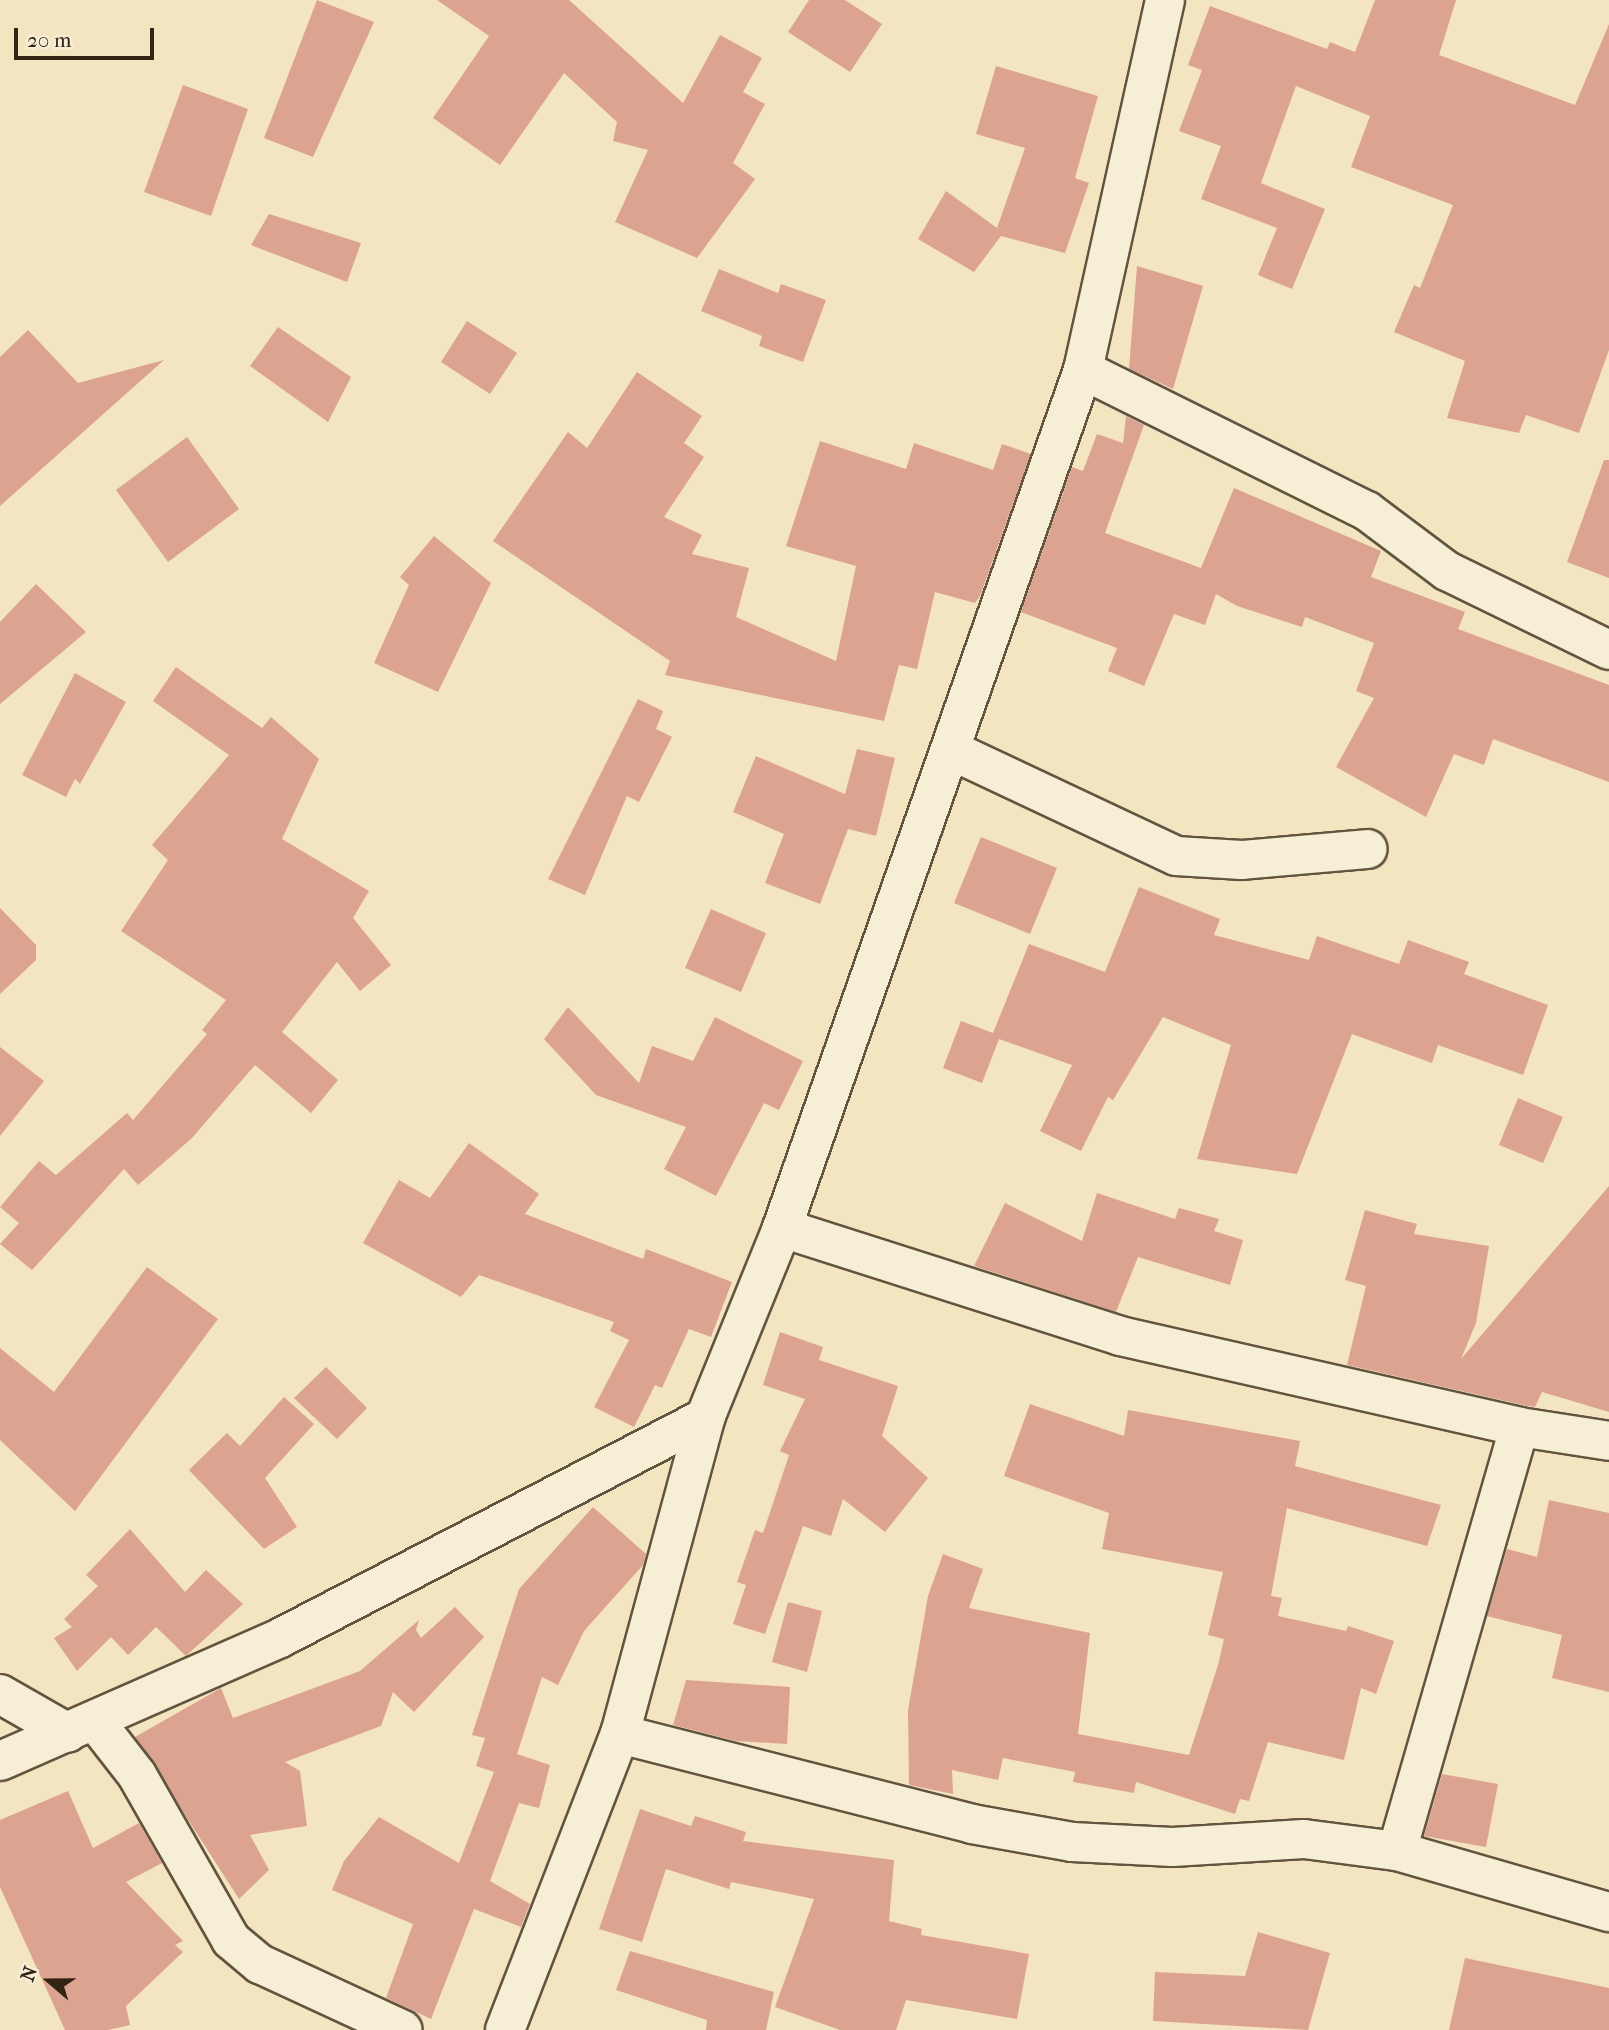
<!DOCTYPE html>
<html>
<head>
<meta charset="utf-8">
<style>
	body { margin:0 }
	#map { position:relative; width:1609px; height:2030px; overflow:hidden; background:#f3e5c0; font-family:"IM FELL French Canon",serif }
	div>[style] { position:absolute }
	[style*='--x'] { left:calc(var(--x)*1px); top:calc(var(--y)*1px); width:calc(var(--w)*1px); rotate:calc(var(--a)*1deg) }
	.building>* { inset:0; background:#dca390 }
	.roads { filter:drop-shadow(2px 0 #62543f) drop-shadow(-2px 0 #62543f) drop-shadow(0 2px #62543f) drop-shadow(0 -2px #62543f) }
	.street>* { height:38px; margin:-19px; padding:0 19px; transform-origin:19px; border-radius:19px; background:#f7eed6 }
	span { translate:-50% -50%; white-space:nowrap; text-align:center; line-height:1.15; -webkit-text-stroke:5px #f7eed6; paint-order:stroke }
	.north { position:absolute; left:14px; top:1946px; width:70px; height:70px; -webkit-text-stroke:5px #f7eed6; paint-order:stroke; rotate:290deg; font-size:19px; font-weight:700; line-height:28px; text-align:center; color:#312414 }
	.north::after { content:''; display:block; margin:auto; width:24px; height:32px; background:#312414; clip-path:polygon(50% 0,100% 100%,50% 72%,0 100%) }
	.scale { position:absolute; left:14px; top:28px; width:140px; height:32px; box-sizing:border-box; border:4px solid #312414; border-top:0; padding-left:9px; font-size:21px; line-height:24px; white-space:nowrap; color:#312414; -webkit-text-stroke:5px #f7eed6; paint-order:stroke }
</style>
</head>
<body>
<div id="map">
	<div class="building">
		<i style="clip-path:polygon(317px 0,374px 22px,313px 157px,264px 138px)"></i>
		<i style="clip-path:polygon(437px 0,569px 0,683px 103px,720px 35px,762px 58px,743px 92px,765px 104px,733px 163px,755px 179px,697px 258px,615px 222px,648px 150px,613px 141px,617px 122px,564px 73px,500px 165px,433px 118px,489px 36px)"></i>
		<i style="clip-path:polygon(809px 0,845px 0,882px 24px,850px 72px,788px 32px)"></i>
		<i style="clip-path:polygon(1375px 0,1456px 0,1439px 55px,1575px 105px,1609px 24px,1609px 350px,1579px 433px,1526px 415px,1519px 433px,1447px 418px,1465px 361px,1394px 332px,1414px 285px,1420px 288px,1453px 205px,1351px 167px,1370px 116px,1296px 86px,1261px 183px,1325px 209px,1292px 289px,1258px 275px,1277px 228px,1201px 199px,1221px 146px,1179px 131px,1202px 70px,1188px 65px,1210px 6px,1327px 49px,1330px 42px,1355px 52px)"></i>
		<i style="clip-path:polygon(996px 66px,1098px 96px,1075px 178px,1089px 183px,1065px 253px,1001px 236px,974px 272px,918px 239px,946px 191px,997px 228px,1025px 148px,976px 134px)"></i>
		<i style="clip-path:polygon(183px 85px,248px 109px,211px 216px,144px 192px)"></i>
		<i style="clip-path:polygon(269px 214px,361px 243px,347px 282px,251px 245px)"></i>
		<i style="clip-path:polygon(1137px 266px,1203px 286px,1173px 389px,1129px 369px)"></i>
		<i style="clip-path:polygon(719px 269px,778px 293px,781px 284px,826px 300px,803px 362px,759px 346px,762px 336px,701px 311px)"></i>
		<i style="clip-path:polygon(467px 321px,517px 353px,490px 394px,441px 362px)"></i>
		<i style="clip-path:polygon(278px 327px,351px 377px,328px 422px,250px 366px)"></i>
		<i style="clip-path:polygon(28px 330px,78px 383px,164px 360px,0 506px,0 357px)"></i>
		<i style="clip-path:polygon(637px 372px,702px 416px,684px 443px,704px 457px,664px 517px,702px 535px,692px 554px,749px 568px,736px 617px,836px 661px,856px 566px,786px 546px,820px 441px,906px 469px,914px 443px,993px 470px,1002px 444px,1031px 454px,980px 596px,975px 603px,935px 592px,917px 669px,899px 665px,884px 721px,665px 675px,670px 661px,493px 541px,568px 432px,587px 448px)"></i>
		<i style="clip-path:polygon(1126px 416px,1144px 425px,1105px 533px,1201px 568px,1234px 488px,1381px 551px,1371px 577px,1465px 612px,1458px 629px,1609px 685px,1609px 782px,1493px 739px,1484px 765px,1454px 754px,1426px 817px,1336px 767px,1374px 698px,1356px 691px,1374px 643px,1305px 617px,1302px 627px,1237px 606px,1216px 594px,1205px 625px,1174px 614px,1144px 686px,1108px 671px,1117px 648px,1021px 612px,1072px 467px,1083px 471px,1097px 434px,1123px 443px)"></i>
		<i style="clip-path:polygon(187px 437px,239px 509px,168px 562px,116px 490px)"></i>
		<i style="clip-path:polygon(1604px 460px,1609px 460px,1609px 578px,1567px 562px)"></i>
		<i style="clip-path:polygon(434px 536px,491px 583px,438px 692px,374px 663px,409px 585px,400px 577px)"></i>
		<i style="clip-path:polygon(36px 584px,86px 632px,0 704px,0 622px)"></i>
		<i style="clip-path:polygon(176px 667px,262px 728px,271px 717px,319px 759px,282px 839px,369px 891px,353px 918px,391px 965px,360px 991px,337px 962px,282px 1032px,338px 1080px,311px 1113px,255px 1065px,192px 1138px,138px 1185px,124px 1169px,32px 1270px,0 1244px,19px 1223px,0 1207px,39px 1161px,56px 1175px,127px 1113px,133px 1120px,207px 1034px,202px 1030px,226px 1000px,121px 931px,168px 860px,152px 845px,229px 755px,153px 701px)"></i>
		<i style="clip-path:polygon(75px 673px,126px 702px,80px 784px,75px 779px,66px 797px,22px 775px)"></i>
		<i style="clip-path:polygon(638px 699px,663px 711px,656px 729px,672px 737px,639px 802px,627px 796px,585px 895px,548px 879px)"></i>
		<i style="clip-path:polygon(857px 749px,895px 758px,876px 836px,848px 829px,820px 904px,765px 883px,784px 834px,733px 812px,756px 756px,845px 794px)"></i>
		<i style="clip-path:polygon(981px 837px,1057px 868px,1030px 934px,954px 903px)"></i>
		<i style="clip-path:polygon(1139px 887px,1220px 919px,1214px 935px,1309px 960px,1317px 936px,1399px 964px,1408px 940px,1469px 962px,1464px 974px,1548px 1005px,1523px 1075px,1438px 1045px,1432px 1063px,1352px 1034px,1297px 1174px,1197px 1159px,1231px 1045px,1163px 1017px,1113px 1100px,1108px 1097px,1081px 1151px,1040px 1131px,1072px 1065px,999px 1039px,982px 1083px,943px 1068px,961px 1021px,993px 1033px,1029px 944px,1105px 972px)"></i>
		<i style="clip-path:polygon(0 908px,36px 945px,36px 960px,0 994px)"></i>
		<i style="clip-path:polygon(711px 909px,766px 933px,741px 992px,685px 968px)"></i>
		<i style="clip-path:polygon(568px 1007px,639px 1083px,652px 1046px,693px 1061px,715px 1017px,803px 1061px,779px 1110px,764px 1103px,716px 1196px,664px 1169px,686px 1127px,596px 1095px,544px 1039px)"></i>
		<i style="clip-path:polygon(0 1047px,44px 1081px,0 1136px)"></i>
		<i style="clip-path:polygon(1518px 1098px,1563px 1117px,1543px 1163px,1499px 1145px)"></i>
		<i style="clip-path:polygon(469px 1143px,539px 1194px,525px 1214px,643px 1259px,646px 1249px,732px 1282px,711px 1337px,689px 1329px,662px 1388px,655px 1385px,634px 1427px,594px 1407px,629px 1340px,610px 1331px,614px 1322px,479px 1275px,461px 1297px,363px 1243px,399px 1180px,430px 1198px)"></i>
		<i style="clip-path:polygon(1609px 1186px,1609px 1412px,1542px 1392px,1535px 1407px,1523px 1405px,1347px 1365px,1366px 1286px,1345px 1280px,1365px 1210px,1417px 1224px,1414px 1234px,1489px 1246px,1476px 1323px,1461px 1359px)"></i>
		<i style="clip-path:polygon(1097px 1193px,1175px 1219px,1179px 1208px,1219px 1219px,1214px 1231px,1243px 1240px,1230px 1285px,1138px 1257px,1116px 1312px,974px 1266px,1005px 1203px,1082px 1241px)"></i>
		<i style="clip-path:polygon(147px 1267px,218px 1319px,75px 1511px,0 1440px,0 1348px,54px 1392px)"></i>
		<i style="clip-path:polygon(780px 1332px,823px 1347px,819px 1360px,898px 1386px,882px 1436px,928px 1478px,885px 1532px,843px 1499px,831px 1536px,803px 1526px,765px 1634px,733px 1624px,746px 1585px,737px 1582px,755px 1530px,763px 1533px,789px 1455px,780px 1451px,805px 1399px,763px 1385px)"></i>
		<i style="clip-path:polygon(326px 1367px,367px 1408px,337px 1439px,294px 1398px)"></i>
		<i style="clip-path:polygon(284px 1397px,314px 1424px,265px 1478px,297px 1527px,264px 1549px,189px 1470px,227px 1433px,240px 1446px)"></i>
		<i style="clip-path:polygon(1030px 1404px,1124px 1436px,1128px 1410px,1300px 1441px,1295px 1466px,1441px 1505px,1427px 1546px,1287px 1508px,1271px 1596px,1282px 1598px,1278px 1616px,1346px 1631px,1348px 1626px,1394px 1641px,1376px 1694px,1361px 1688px,1344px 1760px,1268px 1742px,1249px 1801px,1240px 1799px,1235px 1814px,1136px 1782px,1134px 1793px,1073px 1782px,1075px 1772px,1003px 1758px,998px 1780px,952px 1770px,953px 1794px,909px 1785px,908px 1710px,928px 1596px,943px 1554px,983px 1569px,969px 1608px,1090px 1633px,1078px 1734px,1189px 1755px,1218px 1665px,1224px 1639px,1208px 1635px,1223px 1572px,1102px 1549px,1109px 1513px,1004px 1476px)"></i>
		<i style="clip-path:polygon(1549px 1500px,1609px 1513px,1609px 1692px,1552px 1678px,1562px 1635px,1487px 1616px,1507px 1549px,1537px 1557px)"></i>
		<i style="clip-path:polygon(593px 1507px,646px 1554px,643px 1565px,584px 1631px,558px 1685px,542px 1677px,517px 1754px,550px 1765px,539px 1808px,519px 1803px,490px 1881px,530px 1904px,521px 1927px,474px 1909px,431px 2019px,386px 1998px,413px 1924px,332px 1890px,344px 1861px,379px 1817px,459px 1863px,494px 1772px,476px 1766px,485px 1738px,472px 1735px,519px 1589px)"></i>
		<i style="clip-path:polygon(130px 1529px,185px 1592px,206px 1570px,243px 1604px,186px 1656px,156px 1627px,128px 1655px,111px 1637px,77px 1671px,54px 1638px,72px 1627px,64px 1619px,98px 1586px,86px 1575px)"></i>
		<i style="clip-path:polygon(788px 1602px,822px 1611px,807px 1672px,772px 1662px)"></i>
		<i style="clip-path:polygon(455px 1607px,484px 1637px,414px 1712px,393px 1692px,381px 1726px,285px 1762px,300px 1771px,307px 1826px,250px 1835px,269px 1870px,239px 1899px,135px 1737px,221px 1688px,233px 1718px,360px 1671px,419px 1620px,416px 1630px,421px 1638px)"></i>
		<i style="clip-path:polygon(686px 1680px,790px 1687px,787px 1744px,736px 1741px,673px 1725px)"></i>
		<i style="clip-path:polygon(1442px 1774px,1498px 1784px,1486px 1847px,1424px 1836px)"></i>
		<i style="clip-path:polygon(68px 1791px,93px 1848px,139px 1823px,162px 1863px,126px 1882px,183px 1941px,175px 1945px,183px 1952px,126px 2006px,130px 2025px,108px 2030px,65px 2030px,0 1887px,0 1820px)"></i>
		<i style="clip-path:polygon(640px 1809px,691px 1826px,695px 1816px,746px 1832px,743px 1841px,894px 1860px,889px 1921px,922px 1929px,921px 1935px,1029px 1954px,1017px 2019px,906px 2000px,896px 2030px,840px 2030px,775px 2007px,814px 1899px,731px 1882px,729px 1889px,666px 1869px,642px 1942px,599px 1929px)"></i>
		<i style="clip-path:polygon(1258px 1932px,1330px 1953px,1308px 2030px,1153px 2021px,1155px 1972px,1245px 1976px)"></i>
		<i style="clip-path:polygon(630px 1951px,774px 1992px,766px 2030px,706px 2030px,707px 2020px,616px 1990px)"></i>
		<i style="clip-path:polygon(1465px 1958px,1609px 1988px,1609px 2030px,1449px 2030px)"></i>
	</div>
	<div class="roads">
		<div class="street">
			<i style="--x:1083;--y:370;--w:317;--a:26.4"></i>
			<i style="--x:1367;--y:511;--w:100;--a:36.9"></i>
			<i style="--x:1447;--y:571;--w:180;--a:26"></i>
			<i style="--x:953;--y:751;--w:246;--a:25.2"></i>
			<i style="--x:1176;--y:856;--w:66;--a:3.5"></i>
			<i style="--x:1242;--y:860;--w:126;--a:-5"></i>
			<i style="--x:782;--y:1228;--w:355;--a:17.7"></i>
			<i style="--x:1120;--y:1336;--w:409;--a:12.8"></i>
			<i style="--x:1519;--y:1427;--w:91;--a:8.8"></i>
			<i style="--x:0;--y:1694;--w:78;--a:29.8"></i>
			<i style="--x:95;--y:1721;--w:68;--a:52.1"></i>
			<i style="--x:137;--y:1775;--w:190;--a:60.3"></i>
			<i style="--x:231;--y:1940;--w:38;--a:40"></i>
			<i style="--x:260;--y:1964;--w:157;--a:24.8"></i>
			<i style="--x:620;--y:1734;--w:363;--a:14.3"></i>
			<i style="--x:972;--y:1824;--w:102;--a:10.2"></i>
			<i style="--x:1072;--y:1842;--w:101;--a:2.8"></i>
			<i style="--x:1173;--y:1847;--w:131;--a:-3.5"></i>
			<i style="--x:1304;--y:1839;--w:94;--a:7.4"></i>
			<i style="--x:1397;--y:1851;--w:221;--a:16.1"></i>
			<i style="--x:0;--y:1761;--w:306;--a:-23.7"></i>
			<i style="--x:280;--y:1638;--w:479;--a:-27.4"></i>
			<i style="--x:1397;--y:1851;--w:441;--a:-73.9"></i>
			<i style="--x:505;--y:2030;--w:318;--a:-68.8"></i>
			<i style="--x:620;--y:1734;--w:327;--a:-74.9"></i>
			<i style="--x:705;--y:1418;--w:205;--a:-67.9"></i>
			<i style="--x:782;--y:1228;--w:909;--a:-70.67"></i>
			<i style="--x:1083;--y:370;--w:379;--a:-77.5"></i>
		</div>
	</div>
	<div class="north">N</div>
	<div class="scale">20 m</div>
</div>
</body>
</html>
